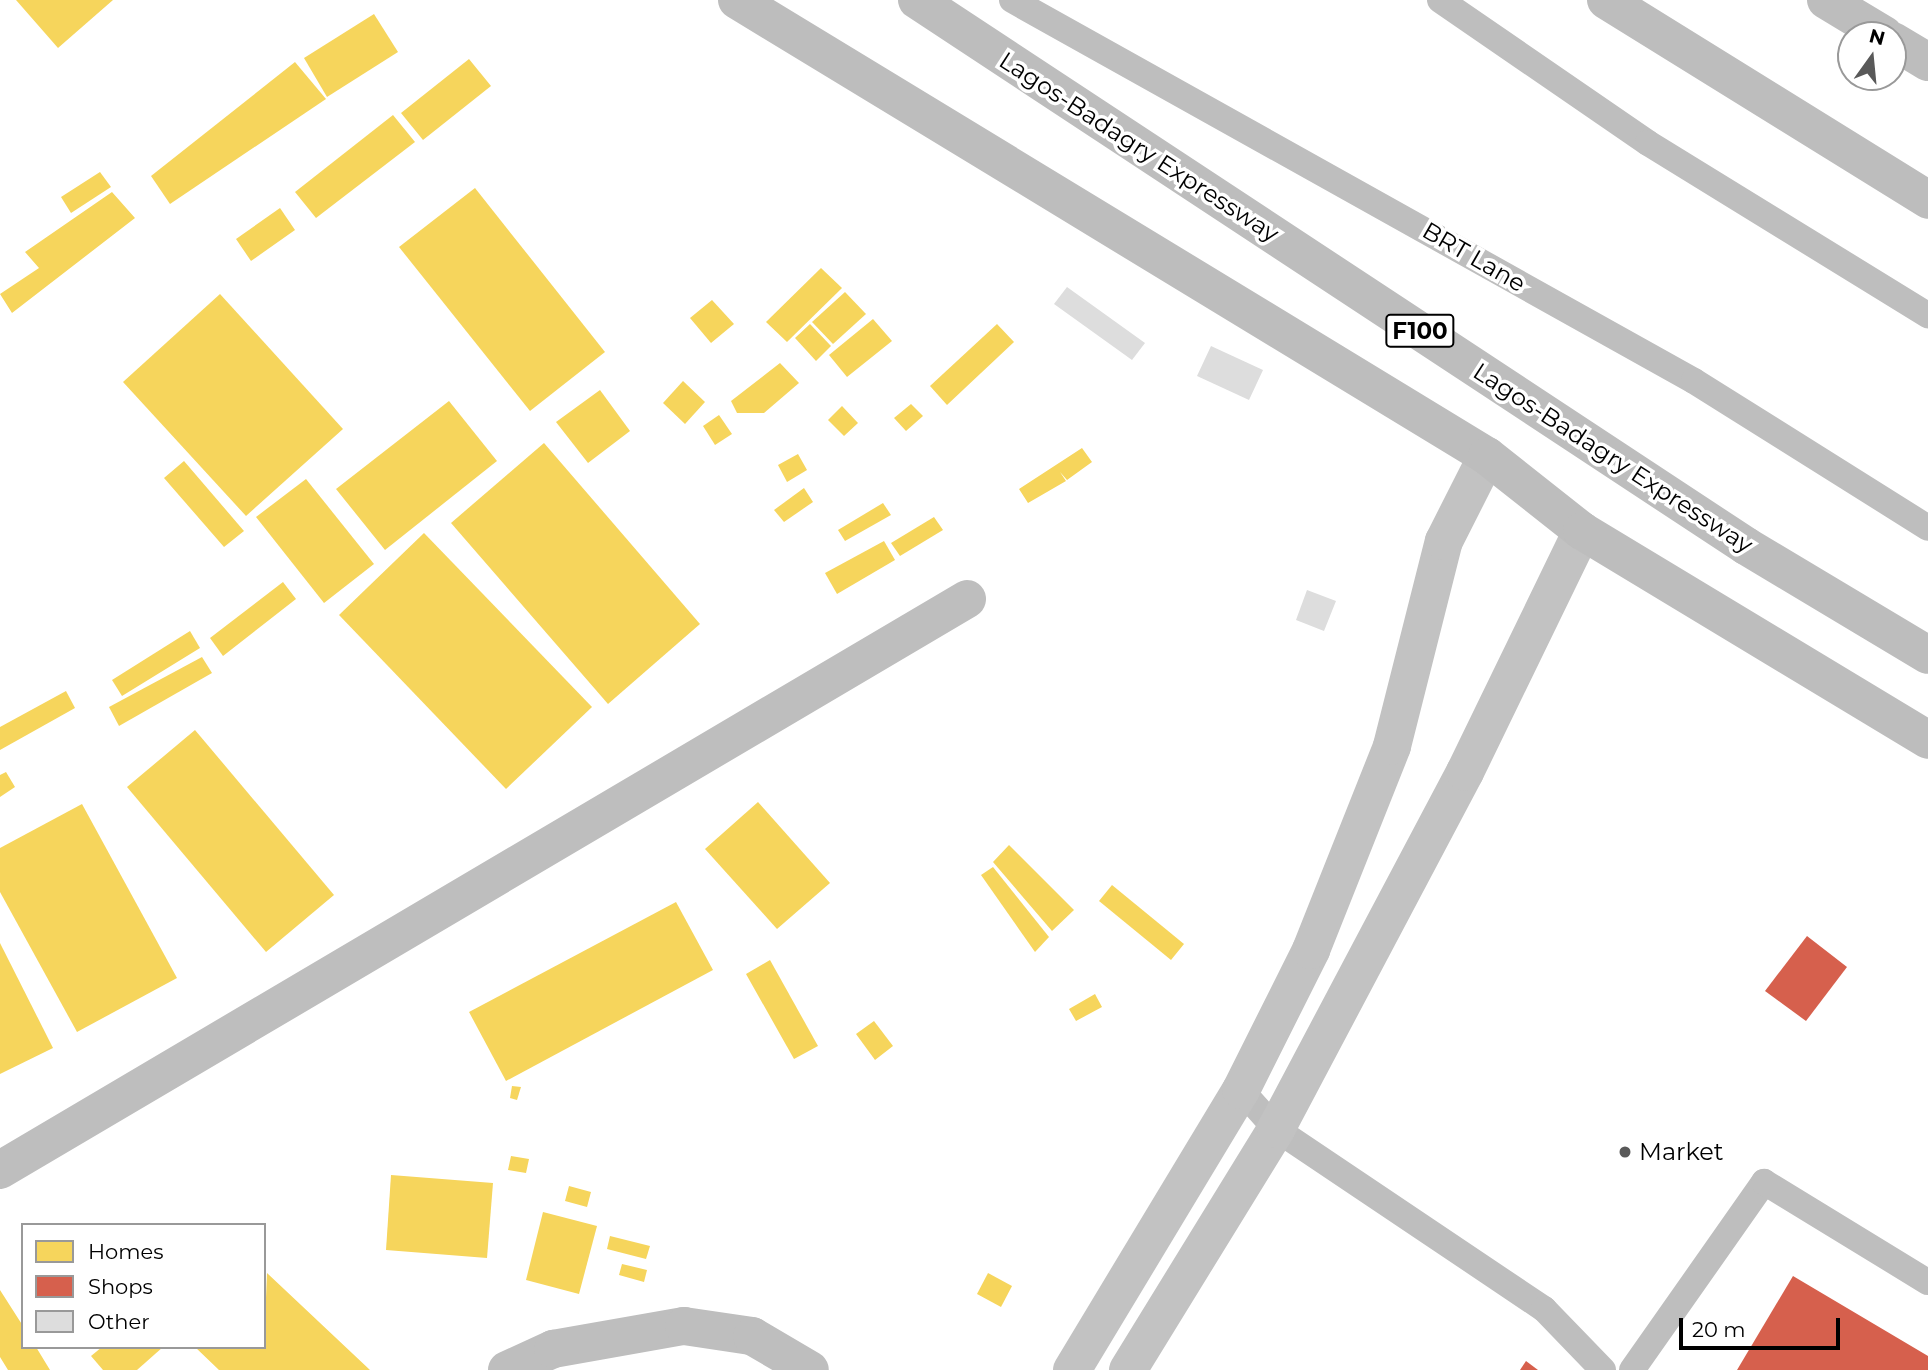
<!DOCTYPE html>
<html>
<head>
<meta charset="utf-8">
<style>
	body { margin:0 }
	#map { position:relative; width:1928px; height:1370px; overflow:hidden; background:#fff; font-family:Montserrat,sans-serif }
	div>[style] { position:absolute }
	[style*='--x'] { left:calc(var(--x)*1px); top:calc(var(--y)*1px); width:calc(var(--w)*1px); rotate:calc(var(--a)*1deg) }
	.homes>* { inset:0; background:#f6d55c }
	.shops>* { inset:0; background:#d6604d }
	.building>* { inset:0; background:#ddd }
	.lane>* { height:26px; margin:-13px; padding:0 13px; transform-origin:13px; border-radius:13px; background:#bebebe }
	.street>* { height:38px; margin:-19px; padding:0 19px; transform-origin:19px; border-radius:19px; background:#bebebe }
	.secondary>* { height:38px; margin:-19px; padding:0 19px; transform-origin:19px; border-radius:19px; background:#c2c2c2 }
	.primary>* { height:38px; margin:-19px; padding:0 19px; transform-origin:19px; border-radius:19px; background:#bdbdbd }
	.highway>* { height:38px; margin:-19px; padding:0 19px; transform-origin:19px; border-radius:19px; background:#bdbdbd }
	.dots>* { width:19px; height:19px; translate:-50% -50%; box-sizing:border-box; border:4px solid #fff; border-radius:50% }
	span { translate:-50% -50%; white-space:nowrap; text-align:center; line-height:1.15; -webkit-text-stroke:7px #fff; paint-order:stroke }
	.shield-label span { padding:2px 5px; background:#fff; border:2px solid; border-radius:5px; -webkit-text-stroke-width:0 }
	.shield-label { font-size:23px; color:#000; font-weight:700 }
	.street-label { font-size:24px; color:#000 }
	.poi-label { font-size:24px; color:#000 }
	.left { translate:0 -50%; text-align:left }
	.legend { position:absolute; left:21px; top:1223px; width:245px; height:126px; box-sizing:border-box; background:#fff; border:2px solid #999; margin:0; padding:9px 12px; list-style:none; font-size:21px; color:#000 }
	.legend li { display:flex; align-items:center; gap:14px; height:35px }
	.legend b { width:35px; border:2px solid #999 }
	.north { position:absolute; left:1837px; top:21px; width:70px; height:70px; box-sizing:border-box; background:#fff; border:2px solid #999; border-radius:50%; rotate:15deg; font-size:19px; font-weight:700; line-height:28px; text-align:center; color:#000 }
	.north::after { content:''; display:block; margin:auto; width:24px; height:32px; background:#595959; clip-path:polygon(50% 0,100% 100%,50% 72%,0 100%) }
	.scale { position:absolute; left:1679px; top:1318px; width:161px; height:32px; box-sizing:border-box; border:4px solid #000; border-top:0; padding-left:9px; font-size:21px; line-height:24px; white-space:nowrap; color:#000; -webkit-text-stroke:5px #fff; paint-order:stroke }
</style>
</head>
<body>
<div id="map">
	<div class="homes">
		<i style="clip-path:polygon(16px 0,113px 0,58px 48px)"></i>
		<i style="clip-path:polygon(374px 14px,398px 52px,327px 97px,304px 58px)"></i>
		<i style="clip-path:polygon(469px 59px,491px 86px,423px 140px,401px 113px)"></i>
		<i style="clip-path:polygon(295px 62px,326px 99px,170px 204px,151px 176px)"></i>
		<i style="clip-path:polygon(393px 115px,415px 142px,316px 218px,295px 192px)"></i>
		<i style="clip-path:polygon(100px 172px,111px 187px,71px 213px,61px 197px)"></i>
		<i style="clip-path:polygon(475px 188px,605px 352px,530px 411px,399px 247px)"></i>
		<i style="clip-path:polygon(112px 192px,135px 218px,12px 313px,0 294px,39px 268px,25px 252px)"></i>
		<i style="clip-path:polygon(280px 208px,295px 230px,251px 261px,236px 239px)"></i>
		<i style="clip-path:polygon(821px 268px,842px 288px,787px 342px,766px 322px)"></i>
		<i style="clip-path:polygon(845px 292px,866px 314px,833px 344px,812px 322px)"></i>
		<i style="clip-path:polygon(220px 294px,343px 429px,246px 516px,123px 382px)"></i>
		<i style="clip-path:polygon(712px 300px,734px 324px,711px 343px,690px 318px)"></i>
		<i style="clip-path:polygon(873px 319px,892px 341px,847px 377px,829px 355px)"></i>
		<i style="clip-path:polygon(810px 324px,831px 346px,816px 361px,795px 338px)"></i>
		<i style="clip-path:polygon(997px 324px,1014px 342px,947px 405px,930px 386px)"></i>
		<i style="clip-path:polygon(780px 363px,799px 383px,764px 413px,737px 413px,731px 401px)"></i>
		<i style="clip-path:polygon(683px 381px,705px 402px,685px 424px,663px 403px)"></i>
		<i style="clip-path:polygon(600px 390px,630px 431px,588px 463px,556px 422px)"></i>
		<i style="clip-path:polygon(449px 401px,497px 461px,385px 550px,336px 489px)"></i>
		<i style="clip-path:polygon(911px 404px,923px 416px,906px 431px,894px 418px)"></i>
		<i style="clip-path:polygon(842px 406px,858px 423px,844px 436px,828px 420px)"></i>
		<i style="clip-path:polygon(719px 415px,732px 434px,715px 445px,703px 426px)"></i>
		<i style="clip-path:polygon(544px 443px,700px 624px,608px 704px,451px 523px)"></i>
		<i style="clip-path:polygon(1082px 448px,1092px 462px,1067px 480px,1060px 472px,1066px 481px,1028px 503px,1019px 489px)"></i>
		<i style="clip-path:polygon(798px 454px,807px 470px,787px 482px,778px 465px)"></i>
		<i style="clip-path:polygon(184px 461px,244px 531px,224px 547px,164px 478px)"></i>
		<i style="clip-path:polygon(306px 479px,374px 564px,324px 603px,256px 517px)"></i>
		<i style="clip-path:polygon(804px 488px,813px 502px,784px 522px,774px 510px)"></i>
		<i style="clip-path:polygon(883px 503px,891px 515px,845px 541px,838px 530px)"></i>
		<i style="clip-path:polygon(934px 517px,943px 530px,900px 556px,891px 543px)"></i>
		<i style="clip-path:polygon(424px 533px,592px 707px,506px 789px,339px 615px)"></i>
		<i style="clip-path:polygon(884px 541px,895px 560px,837px 594px,825px 573px)"></i>
		<i style="clip-path:polygon(283px 582px,296px 599px,223px 656px,210px 638px)"></i>
		<i style="clip-path:polygon(190px 631px,200px 648px,122px 696px,112px 680px)"></i>
		<i style="clip-path:polygon(202px 657px,212px 673px,119px 726px,109px 707px)"></i>
		<i style="clip-path:polygon(66px 691px,75px 708px,0 750px,0 727px)"></i>
		<i style="clip-path:polygon(195px 730px,334px 895px,266px 952px,127px 787px)"></i>
		<i style="clip-path:polygon(6px 772px,15px 787px,0 797px,0 775px)"></i>
		<i style="clip-path:polygon(758px 802px,830px 883px,777px 929px,705px 849px)"></i>
		<i style="clip-path:polygon(82px 804px,177px 978px,77px 1032px,0 892px,0 848px)"></i>
		<i style="clip-path:polygon(1009px 845px,1074px 910px,1052px 931px,993px 862px)"></i>
		<i style="clip-path:polygon(993px 867px,1049px 937px,1035px 952px,981px 875px)"></i>
		<i style="clip-path:polygon(1112px 885px,1184px 944px,1171px 960px,1099px 901px)"></i>
		<i style="clip-path:polygon(676px 902px,713px 970px,506px 1081px,469px 1012px)"></i>
		<i style="clip-path:polygon(0 943px,53px 1048px,0 1074px)"></i>
		<i style="clip-path:polygon(770px 960px,818px 1046px,794px 1059px,746px 974px)"></i>
		<i style="clip-path:polygon(1095px 994px,1102px 1007px,1076px 1021px,1069px 1009px)"></i>
		<i style="clip-path:polygon(874px 1021px,893px 1046px,875px 1060px,856px 1034px)"></i>
		<i style="clip-path:polygon(512px 1086px,521px 1087px,517px 1100px,510px 1098px)"></i>
		<i style="clip-path:polygon(511px 1156px,529px 1159px,526px 1173px,508px 1170px)"></i>
		<i style="clip-path:polygon(391px 1175px,493px 1183px,487px 1258px,386px 1250px)"></i>
		<i style="clip-path:polygon(569px 1186px,591px 1192px,587px 1207px,565px 1201px)"></i>
		<i style="clip-path:polygon(543px 1212px,597px 1226px,579px 1294px,526px 1280px)"></i>
		<i style="clip-path:polygon(610px 1236px,650px 1246px,646px 1259px,607px 1249px)"></i>
		<i style="clip-path:polygon(622px 1264px,647px 1270px,644px 1282px,619px 1275px)"></i>
		<i style="clip-path:polygon(267px 1273px,370px 1370px,219px 1370px,195px 1347px,264px 1347px)"></i>
		<i style="clip-path:polygon(988px 1273px,1012px 1286px,1001px 1307px,977px 1294px)"></i>
		<i style="clip-path:polygon(0 1290px,23px 1326px,23px 1347px,36px 1347px,50px 1370px,8px 1370px,0 1357px)"></i>
		<i style="clip-path:polygon(102px 1347px,163px 1347px,137px 1370px,103px 1370px,91px 1356px)"></i>
	</div>
	<div class="shops">
		<i style="clip-path:polygon(1807px 936px,1847px 967px,1806px 1021px,1765px 991px)"></i>
		<i style="clip-path:polygon(1793px 1276px,1928px 1356px,1928px 1370px,1737px 1370px)"></i>
		<i style="clip-path:polygon(1526px 1361px,1538px 1370px,1520px 1370px)"></i>
	</div>
	<div class="building">
		<i style="clip-path:polygon(1067px 287px,1145px 343px,1132px 360px,1054px 304px)"></i>
		<i style="clip-path:polygon(1211px 346px,1263px 370px,1249px 400px,1197px 376px)"></i>
		<i style="clip-path:polygon(1307px 590px,1336px 601px,1324px 631px,1296px 620px)"></i>
	</div>
	<div class="lane">
		<i style="--x:1012;--y:0;--w:781;--a:29.19"></i>
		<i style="--x:1694;--y:381;--w:276;--a:32.1"></i>
		<i style="--x:1440;--y:0;--w:252;--a:34.5"></i>
		<i style="--x:1648;--y:143;--w:329;--a:31.6"></i>
		<i style="--x:1241;--y:1090;--w:52;--a:48.1"></i>
		<i style="--x:1276;--y:1129;--w:323;--a:33.9"></i>
		<i style="--x:1544;--y:1309;--w:85;--a:46"></i>
		<i style="--x:1632;--y:1370;--w:230;--a:-54.9"></i>
		<i style="--x:1764;--y:1182;--w:192;--a:31.4"></i>
	</div>
	<div class="street">
		<i style="--x:0;--y:1170;--w:1123;--a:-30.56"></i>
		<i style="--x:507;--y:1370;--w:51;--a:-24.5"></i>
		<i style="--x:553;--y:1349;--w:133;--a:-10"></i>
		<i style="--x:684;--y:1326;--w:69;--a:8.4"></i>
		<i style="--x:752;--y:1336;--w:67;--a:30.4"></i>
	</div>
	<div class="secondary">
		<i style="--x:1072;--y:1370;--w:327;--a:-58.9"></i>
		<i style="--x:1241;--y:1090;--w:157;--a:-63.4"></i>
		<i style="--x:1311;--y:950;--w:219;--a:-68.3"></i>
		<i style="--x:1392;--y:746;--w:211;--a:-75.8"></i>
		<i style="--x:1444;--y:541;--w:95;--a:-63.2"></i>
		<i style="--x:1128;--y:1370;--w:283;--a:-58.4"></i>
		<i style="--x:1276;--y:1129;--w:404;--a:-62.1"></i>
		<i style="--x:1465;--y:772;--w:268;--a:-64.1"></i>
	</div>
	<div class="primary">
		<i style="--x:737;--y:0;--w:878;--a:31.3"></i>
		<i style="--x:1487;--y:456;--w:121;--a:38.3"></i>
		<i style="--x:1582;--y:531;--w:404;--a:31.1"></i>
		<i style="--x:1826;--y:0;--w:68;--a:31.1"></i>
		<i style="--x:1893;--y:41;--w:41;--a:31"></i>
	</div>
	<div class="highway">
		<i style="--x:917;--y:0;--w:993;--a:33.37"></i>
		<i style="--x:1746;--y:546;--w:212;--a:30.9"></i>
		<i style="--x:1606;--y:0;--w:379;--a:31.8"></i>
	</div>
	<div class="dots">
		<i style="left:1625px;top:1152px;background:#595959"></i>
	</div>
	<div class="shield-label">
		<span style="left:1420px;top:331px">F100</span>
	</div>
	<div class="street-label">
		<span style="left:1139px;top:147px;rotate:33deg">Lagos-Badagry Expressway</span>
		<span style="left:1474px;top:257px;rotate:30deg">BRT Lane</span>
		<span style="left:1613px;top:458px;rotate:33deg">Lagos-Badagry Expressway</span>
	</div>
	<div class="poi-label">
		<span class="left" style="left:1639px;top:1152px">Market</span>
	</div>
	<ul class="legend">
	<li><b style="height:19px;background:#f6d55c"></b>Homes</li>
	<li><b style="height:19px;background:#d6604d"></b>Shops</li>
	<li><b style="height:19px;background:#ddd"></b>Other</li>
	</ul>
	<div class="north">N</div>
	<div class="scale">20 m</div>
</div>
</body>
</html>
